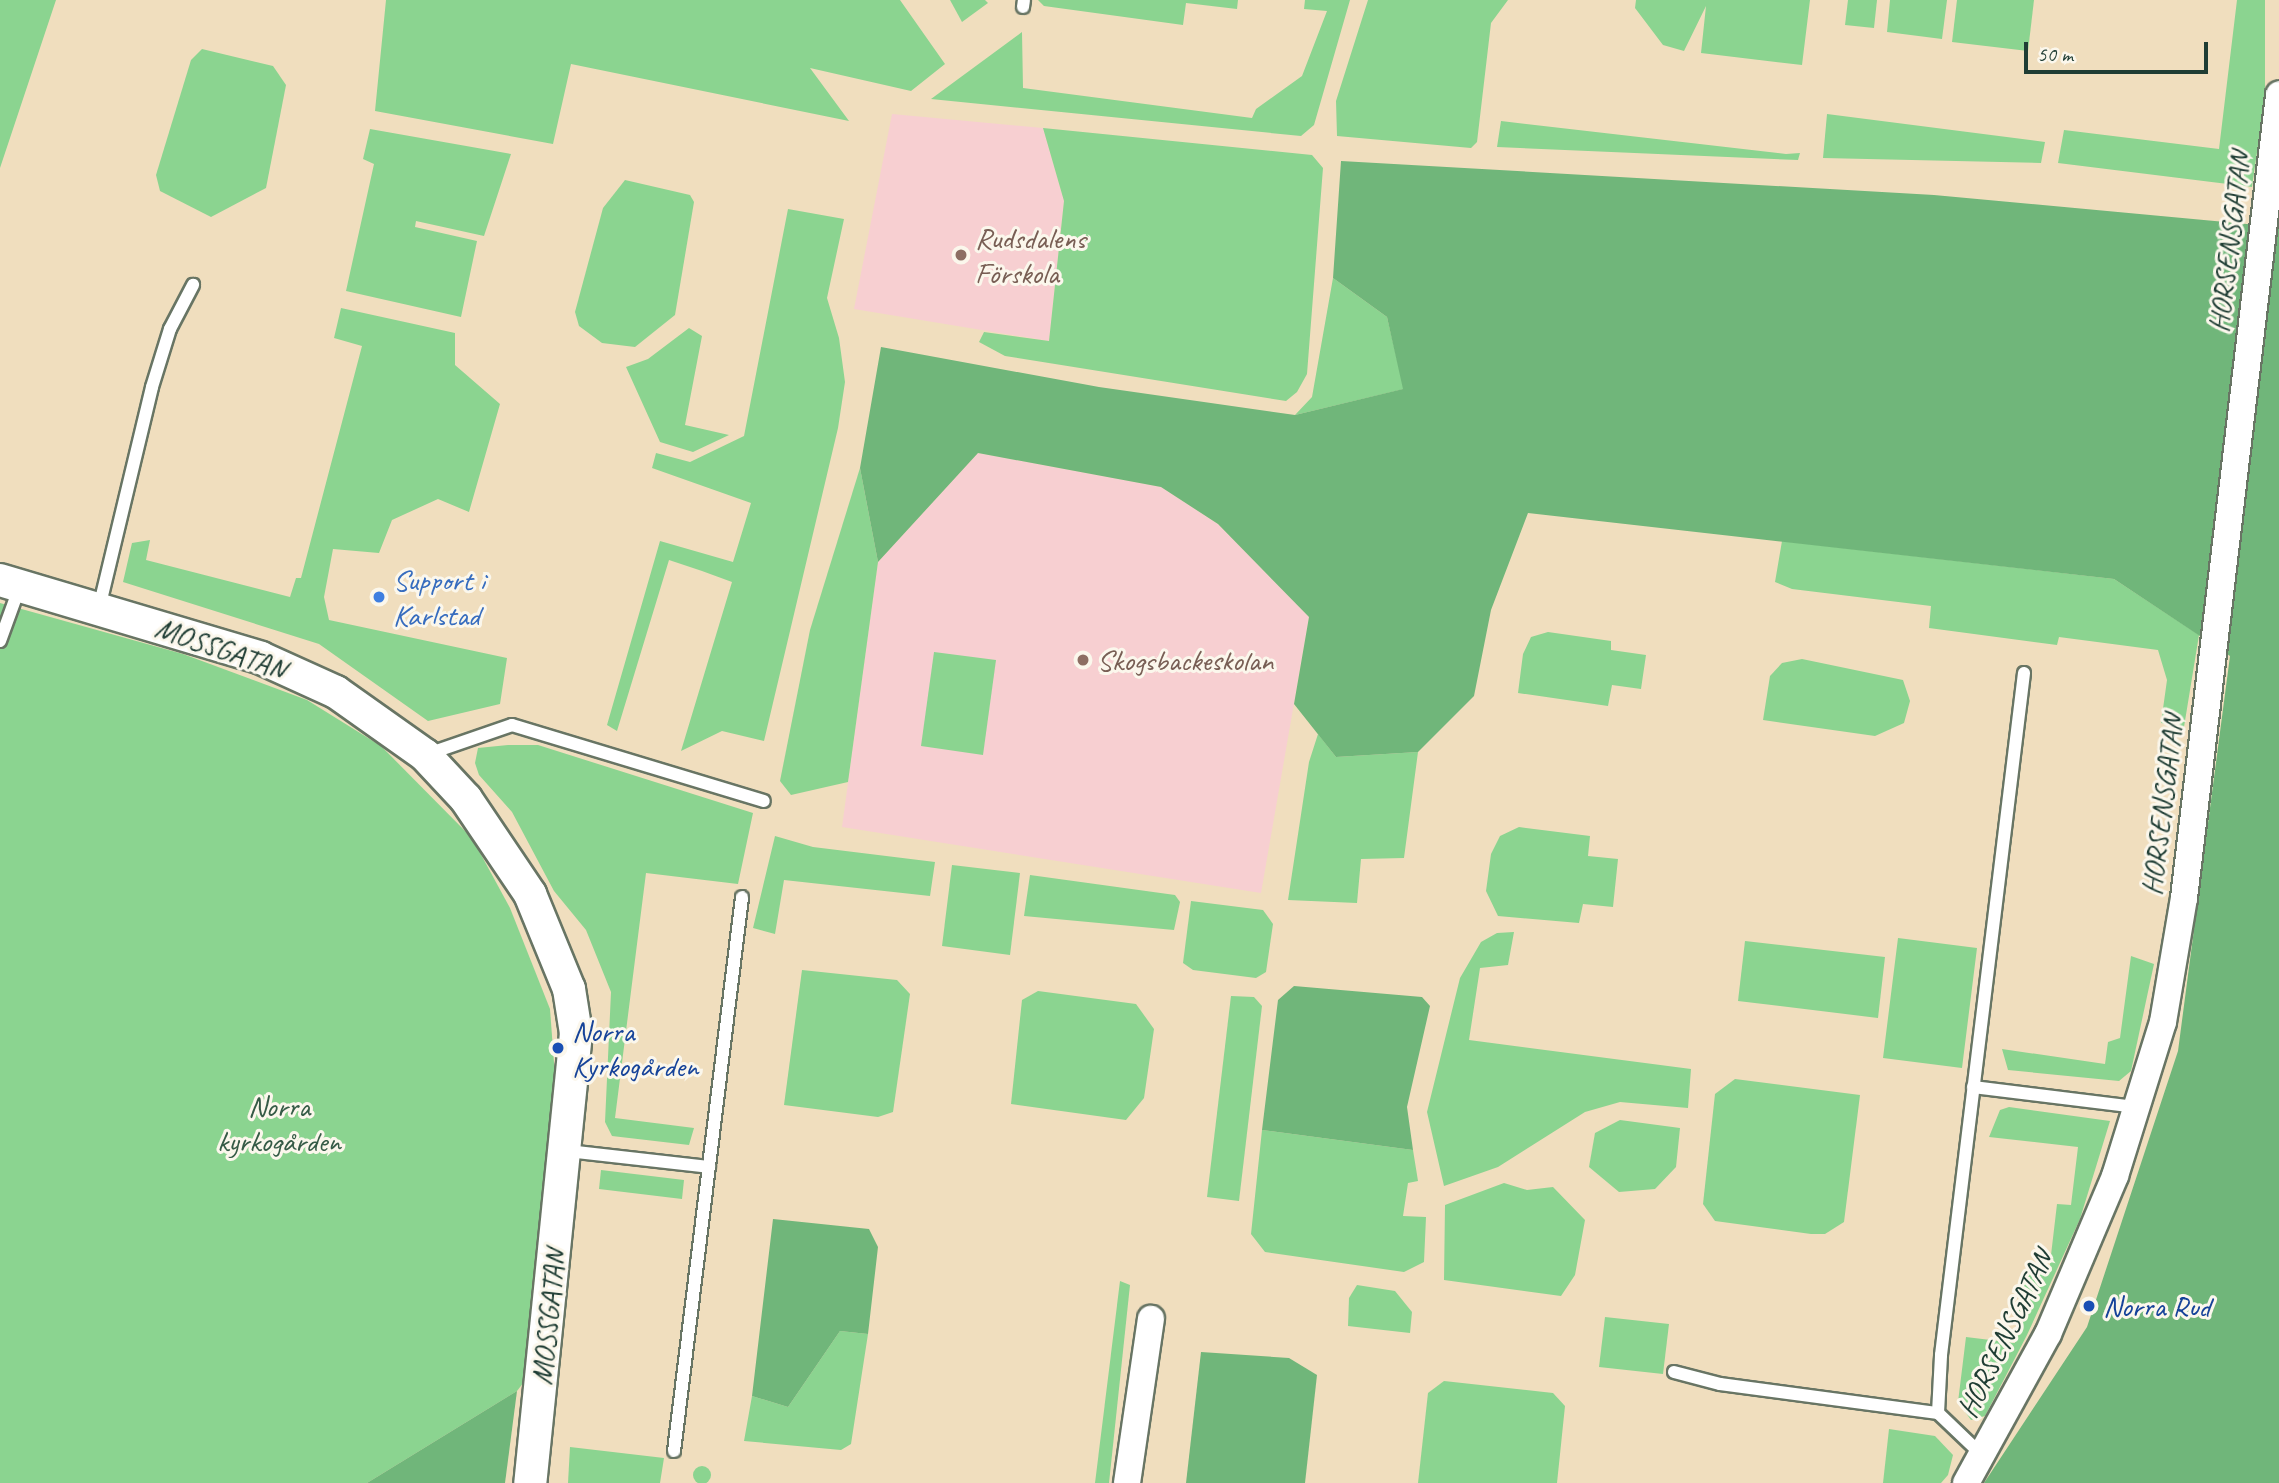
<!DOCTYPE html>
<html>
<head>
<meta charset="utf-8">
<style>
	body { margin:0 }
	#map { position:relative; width:2279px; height:1483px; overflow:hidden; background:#f0debe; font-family:Caveat,sans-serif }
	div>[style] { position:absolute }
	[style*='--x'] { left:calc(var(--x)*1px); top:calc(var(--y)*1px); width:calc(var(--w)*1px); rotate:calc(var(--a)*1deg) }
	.built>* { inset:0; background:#f7cfd1 }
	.green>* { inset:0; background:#8bd490 }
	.round { border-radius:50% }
	.forest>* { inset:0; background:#70b67a }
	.roads { filter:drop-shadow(2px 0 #687564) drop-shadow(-2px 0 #687564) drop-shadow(0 2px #687564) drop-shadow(0 -2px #687564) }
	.service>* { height:12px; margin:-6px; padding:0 6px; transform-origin:6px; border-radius:6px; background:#fff }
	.minor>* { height:26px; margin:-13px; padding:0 13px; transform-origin:13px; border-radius:13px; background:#fff }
	.tertiary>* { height:32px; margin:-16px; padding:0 16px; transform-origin:16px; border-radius:16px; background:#fff }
	.dots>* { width:19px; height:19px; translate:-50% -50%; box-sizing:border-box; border:4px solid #fbf7ec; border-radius:50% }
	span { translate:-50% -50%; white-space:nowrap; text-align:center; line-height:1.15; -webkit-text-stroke:6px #fbf7ec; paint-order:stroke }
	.education-label { font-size:30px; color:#785e54 }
	.left { translate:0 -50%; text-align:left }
	.street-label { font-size:30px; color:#1f3d34 }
	.shop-label { font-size:30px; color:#366cbe }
	.transit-label { font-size:30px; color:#164399 }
	.park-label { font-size:30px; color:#355b46 }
	.scale { position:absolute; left:2024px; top:42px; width:184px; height:32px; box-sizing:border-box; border:4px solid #1f3d34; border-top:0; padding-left:9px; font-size:21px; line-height:24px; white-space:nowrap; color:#1f3d34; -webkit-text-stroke:5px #fbf7ec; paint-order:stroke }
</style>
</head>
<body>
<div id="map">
	<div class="built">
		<i style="clip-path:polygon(892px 114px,1043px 128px,1064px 201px,1049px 341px,854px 309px)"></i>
		<i style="clip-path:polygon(978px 453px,1161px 487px,1218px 524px,1309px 617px,1261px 893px,842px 827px,878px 562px)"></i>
	</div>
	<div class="green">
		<i style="clip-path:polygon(0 0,56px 0,0 168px)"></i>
		<i style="clip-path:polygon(386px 0,900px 0,945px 64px,911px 91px,810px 68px,849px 121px,571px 64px,553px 144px,375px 111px)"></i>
		<i style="clip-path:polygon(950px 0,985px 0,988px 3px,962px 22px)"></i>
		<i style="clip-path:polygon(1038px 0,1238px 0,1237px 9px,1186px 3px,1183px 25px,1044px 6px)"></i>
		<i style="clip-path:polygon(1305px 0,1350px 0,1314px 125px,1301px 136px,931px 99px,1022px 32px,1023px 88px,1252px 118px,1256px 109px,1302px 76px,1327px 11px,1304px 9px)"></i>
		<i style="clip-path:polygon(1368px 0,1508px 0,1491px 23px,1477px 142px,1471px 148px,1337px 136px,1336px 101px)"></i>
		<i style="clip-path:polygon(1636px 0,1810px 0,1802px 65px,1701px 53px,1706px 6px,1684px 51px,1663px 45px,1635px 8px)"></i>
		<i style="clip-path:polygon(1848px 0,1877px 0,1874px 28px,1845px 25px)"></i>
		<i style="clip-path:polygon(1890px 0,1947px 0,1942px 39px,1887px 32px)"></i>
		<i style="clip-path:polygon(1957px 0,2034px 0,2028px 51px,1952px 42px)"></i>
		<i style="clip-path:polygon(2237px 0,2265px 0,2265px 97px,2252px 187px,2058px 163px,2064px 130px,2219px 149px)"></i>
		<i style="clip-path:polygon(202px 49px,273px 66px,286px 85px,266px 188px,211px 217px,160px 191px,156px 175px,191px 60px)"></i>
		<i style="clip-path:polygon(1827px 114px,2045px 142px,2041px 163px,1823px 158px)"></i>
		<i style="clip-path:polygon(1501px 121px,1786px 154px,1800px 153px,1798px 160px,1497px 147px)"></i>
		<i style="clip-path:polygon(1043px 128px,1312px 155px,1323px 168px,1307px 374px,1297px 392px,1286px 401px,1005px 356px,979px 342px,984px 332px,1049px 341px,1064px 201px)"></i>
		<i style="clip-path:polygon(370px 129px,511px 154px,484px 236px,416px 221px,415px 227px,477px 241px,461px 317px,346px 291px,374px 164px,363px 159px)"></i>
		<i style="clip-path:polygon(625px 180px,690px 195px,694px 202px,675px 315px,635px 347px,602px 343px,579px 326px,575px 312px,603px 208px)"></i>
		<i style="clip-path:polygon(788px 209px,844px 219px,827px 298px,839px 338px,845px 382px,838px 428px,764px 741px,722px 731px,681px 751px,732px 582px,702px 571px,669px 560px,617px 731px,607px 725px,660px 541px,733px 562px,751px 503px,652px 468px,656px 453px,690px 462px,744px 436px)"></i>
		<i style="clip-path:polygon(1333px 278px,1387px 317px,1404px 389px,1295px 415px,1312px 397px)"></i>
		<i style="clip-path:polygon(341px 308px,455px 333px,455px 365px,500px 404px,469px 512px,438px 499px,392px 520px,379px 553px,333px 549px,324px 597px,329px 620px,507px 658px,500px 704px,428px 721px,319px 644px,123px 582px,132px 543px,150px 540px,146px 560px,290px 597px,296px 578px,301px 578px,362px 346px,334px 338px)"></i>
		<i style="clip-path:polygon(689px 328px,702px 336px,685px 425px,729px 435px,693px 452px,660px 442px,626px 367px,648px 359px)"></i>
		<i style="clip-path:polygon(860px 468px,878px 562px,848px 782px,791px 795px,780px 781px,810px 630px)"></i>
		<i style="clip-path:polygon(1782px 541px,2114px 579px,2199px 635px,2184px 727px,2161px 723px,2167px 680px,2158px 650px,2059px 637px,2057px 645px,1929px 628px,1931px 606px,1792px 589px,1775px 582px)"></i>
		<i style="clip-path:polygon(0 603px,183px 654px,307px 700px,381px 746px,472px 838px,510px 908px,550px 1009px,559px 1130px,534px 1369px,517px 1391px,367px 1483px,0 1483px)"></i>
		<i style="clip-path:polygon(1548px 632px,1611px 641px,1611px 650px,1646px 655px,1641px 689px,1612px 685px,1608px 706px,1518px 693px,1523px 654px,1531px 637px)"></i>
		<i style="clip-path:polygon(934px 652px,996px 660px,983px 755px,921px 746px)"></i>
		<i style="clip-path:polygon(1802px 659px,1903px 680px,1910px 701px,1904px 723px,1875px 736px,1763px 720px,1770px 676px,1782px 663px)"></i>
		<i style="clip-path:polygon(1318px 734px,1336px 757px,1418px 752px,1404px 858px,1361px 859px,1357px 903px,1288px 900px,1309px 762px)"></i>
		<i style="clip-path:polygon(508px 745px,538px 745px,753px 813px,738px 884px,646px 873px,615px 1118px,694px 1128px,689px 1145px,612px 1136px,605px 1122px,611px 992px,586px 930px,554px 891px,512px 812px,479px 775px,475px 763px,478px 748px)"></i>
		<i style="clip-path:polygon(1519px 827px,1590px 836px,1588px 856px,1618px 859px,1613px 907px,1583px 904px,1579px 923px,1498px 916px,1486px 891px,1491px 854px,1500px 836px)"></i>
		<i style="clip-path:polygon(775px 836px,813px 847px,935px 862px,930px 896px,784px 880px,775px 934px,753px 928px)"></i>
		<i style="clip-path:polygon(952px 865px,1020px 873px,1010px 955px,942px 946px)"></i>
		<i style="clip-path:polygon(1030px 875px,1175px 895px,1180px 902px,1174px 930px,1024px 916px)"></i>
		<i style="clip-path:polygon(1191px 901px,1263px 910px,1273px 924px,1266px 972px,1256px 978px,1193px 970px,1183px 963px)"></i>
		<i style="clip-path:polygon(1514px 932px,1508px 965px,1480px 968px,1469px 1040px,1691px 1069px,1688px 1108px,1620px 1102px,1585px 1112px,1498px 1167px,1444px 1186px,1427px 1112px,1460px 978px,1481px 942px,1497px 933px)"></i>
		<i style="clip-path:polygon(1898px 938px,1977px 948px,1962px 1068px,1883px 1058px)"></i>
		<i style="clip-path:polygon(1745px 941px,1885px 957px,1878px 1018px,1738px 1001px)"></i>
		<i style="clip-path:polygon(2131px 956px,2154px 964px,2131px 1071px,2119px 1081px,2008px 1070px,2002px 1049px,2105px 1064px,2108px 1042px,2120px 1038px)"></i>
		<i style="clip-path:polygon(802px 970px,897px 980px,910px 994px,893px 1112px,878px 1117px,784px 1105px)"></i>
		<i style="clip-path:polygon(1038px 991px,1136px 1004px,1154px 1029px,1144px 1098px,1126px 1120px,1011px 1104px,1022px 1000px)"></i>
		<i style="clip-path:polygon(1231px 996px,1254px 997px,1262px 1006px,1239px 1201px,1207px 1197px)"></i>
		<i style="clip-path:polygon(1735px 1079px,1860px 1095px,1844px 1222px,1825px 1234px,1811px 1234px,1715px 1221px,1703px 1204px,1715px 1094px)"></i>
		<i style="clip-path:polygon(2009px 1107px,2110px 1121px,2080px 1219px,2027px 1335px,1985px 1416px,1971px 1420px,1958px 1402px,1966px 1337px,2015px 1343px,2024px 1270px,2049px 1272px,2057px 1204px,2071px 1205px,2078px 1147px,1989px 1137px,2000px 1110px)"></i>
		<i style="clip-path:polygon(1620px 1120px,1680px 1128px,1676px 1167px,1655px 1189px,1619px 1192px,1589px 1167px,1595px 1133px)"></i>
		<i style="clip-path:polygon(1262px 1130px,1413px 1150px,1418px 1181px,1408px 1183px,1403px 1216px,1426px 1217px,1424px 1262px,1404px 1272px,1265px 1252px,1251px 1234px)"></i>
		<i style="clip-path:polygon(601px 1170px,684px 1180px,682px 1199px,599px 1189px)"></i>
		<i style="clip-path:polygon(1504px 1183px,1527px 1190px,1553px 1187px,1585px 1220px,1575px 1275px,1561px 1296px,1444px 1280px,1445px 1205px)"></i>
		<i style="clip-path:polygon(1120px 1281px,1130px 1285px,1109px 1483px,1095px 1483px)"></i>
		<i style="clip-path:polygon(1357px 1285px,1395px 1291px,1412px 1312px,1410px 1333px,1348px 1326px,1349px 1298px)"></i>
		<i style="clip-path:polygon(1605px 1317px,1669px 1324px,1663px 1374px,1599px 1367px)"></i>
		<i style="clip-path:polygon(840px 1331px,868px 1334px,851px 1444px,841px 1450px,744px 1441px,752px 1396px,788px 1407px)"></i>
		<i style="clip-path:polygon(1444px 1381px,1553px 1393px,1565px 1406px,1557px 1483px,1418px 1483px,1428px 1393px)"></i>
		<i style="clip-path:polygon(1889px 1429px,1935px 1436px,1953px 1455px,1948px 1475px,1941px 1483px,1883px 1483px)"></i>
		<i style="clip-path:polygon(570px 1447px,664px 1458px,660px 1483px,568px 1483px)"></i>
		<i class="round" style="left:693px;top:1466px;width:18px;height:18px"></i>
	</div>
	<div class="forest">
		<i style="clip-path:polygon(1341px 161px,1934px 195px,2279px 227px,2279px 1483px,1984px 1483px,2087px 1327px,2178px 1051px,2230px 656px,2114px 579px,1528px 513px,1491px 610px,1474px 696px,1418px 752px,1336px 757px,1294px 704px,1309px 617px,1218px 524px,1161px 487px,978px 453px,878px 562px,860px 468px,881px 347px,1099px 387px,1295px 415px,1403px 389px,1387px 317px,1333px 278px)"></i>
		<i style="clip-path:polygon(1294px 986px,1422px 997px,1430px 1006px,1407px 1107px,1413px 1150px,1262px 1130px,1278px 1000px)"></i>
		<i style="clip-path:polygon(773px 1219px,869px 1229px,878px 1247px,868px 1334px,840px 1331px,788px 1407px,752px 1396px)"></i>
		<i style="clip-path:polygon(1201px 1352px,1289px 1358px,1317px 1375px,1305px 1483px,1186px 1483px)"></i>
		<i style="clip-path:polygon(517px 1391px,505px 1483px,367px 1483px)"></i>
	</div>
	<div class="roads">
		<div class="service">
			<i style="--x:1023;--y:7;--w:7;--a:-82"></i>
			<i style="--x:99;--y:608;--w:227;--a:-76.5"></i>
			<i style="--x:152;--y:387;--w:61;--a:-72.8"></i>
			<i style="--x:170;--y:329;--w:50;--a:-62.4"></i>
			<i style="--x:0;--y:641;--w:59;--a:-70"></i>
			<i style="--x:425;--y:755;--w:92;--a:-19"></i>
			<i style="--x:512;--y:725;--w:263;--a:16.8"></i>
			<i style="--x:1973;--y:1087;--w:165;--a:7"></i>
			<i style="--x:567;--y:1151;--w:143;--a:6.4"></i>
			<i style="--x:1674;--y:1372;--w:48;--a:14.6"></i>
			<i style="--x:1720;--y:1384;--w:220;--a:7.6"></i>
			<i style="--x:674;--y:1451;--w:558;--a:-83"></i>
			<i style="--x:1982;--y:1455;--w:61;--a:-136.3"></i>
			<i style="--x:1938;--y:1413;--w:58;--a:-87"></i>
			<i style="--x:1941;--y:1355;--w:687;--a:-83.06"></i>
		</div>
		<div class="minor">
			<i style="--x:1127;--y:1483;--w:166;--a:-81.7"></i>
			<i style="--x:1966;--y:1483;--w:170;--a:-61.2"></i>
			<i style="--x:2048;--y:1334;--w:172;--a:-67"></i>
			<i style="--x:2115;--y:1176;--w:161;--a:-72.7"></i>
			<i style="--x:2163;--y:1022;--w:126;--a:-80.4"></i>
			<i style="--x:2184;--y:898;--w:809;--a:-83.25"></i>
		</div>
		<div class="tertiary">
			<i style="--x:0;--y:580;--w:272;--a:16.6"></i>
			<i style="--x:261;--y:658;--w:82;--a:24.4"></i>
			<i style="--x:336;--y:692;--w:109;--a:35.3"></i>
			<i style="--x:425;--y:755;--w:60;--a:47"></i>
			<i style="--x:466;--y:799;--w:115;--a:56"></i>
			<i style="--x:530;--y:894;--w:103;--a:67.7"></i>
			<i style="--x:569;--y:989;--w:45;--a:81"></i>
			<i style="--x:576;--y:1033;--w:452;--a:95.8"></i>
		</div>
	</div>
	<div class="dots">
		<i style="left:961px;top:255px;background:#8d6e63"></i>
		<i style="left:379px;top:597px;background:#3f7fe0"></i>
		<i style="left:1083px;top:660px;background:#8d6e63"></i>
		<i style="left:558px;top:1048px;background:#1a4fb4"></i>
		<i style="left:2089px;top:1306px;background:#1a4fb4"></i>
	</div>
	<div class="education-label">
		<span class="left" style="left:975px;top:255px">Rudsdalens<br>Förskola</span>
		<span class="left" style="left:1097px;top:660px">Skogsbackeskolan</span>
	</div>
	<div class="street-label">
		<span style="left:2229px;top:242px;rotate:-83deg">HORSENSGATAN</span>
		<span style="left:221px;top:648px;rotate:19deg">MOSSGATAN</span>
		<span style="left:2162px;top:805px;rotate:-83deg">HORSENSGATAN</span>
		<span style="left:548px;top:1317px;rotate:-84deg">MOSSGATAN</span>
		<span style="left:2005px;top:1334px;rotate:-64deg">HORSENSGATAN</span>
	</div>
	<div class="shop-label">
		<span class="left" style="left:393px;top:597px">Support i<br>Karlstad</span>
	</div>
	<div class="transit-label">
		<span class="left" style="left:572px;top:1048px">Norra<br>Kyrkogården</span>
		<span class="left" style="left:2103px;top:1306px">Norra Rud</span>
	</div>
	<div class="park-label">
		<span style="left:279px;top:1123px">Norra<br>kyrkogården</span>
	</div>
	<div class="scale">50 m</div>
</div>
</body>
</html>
